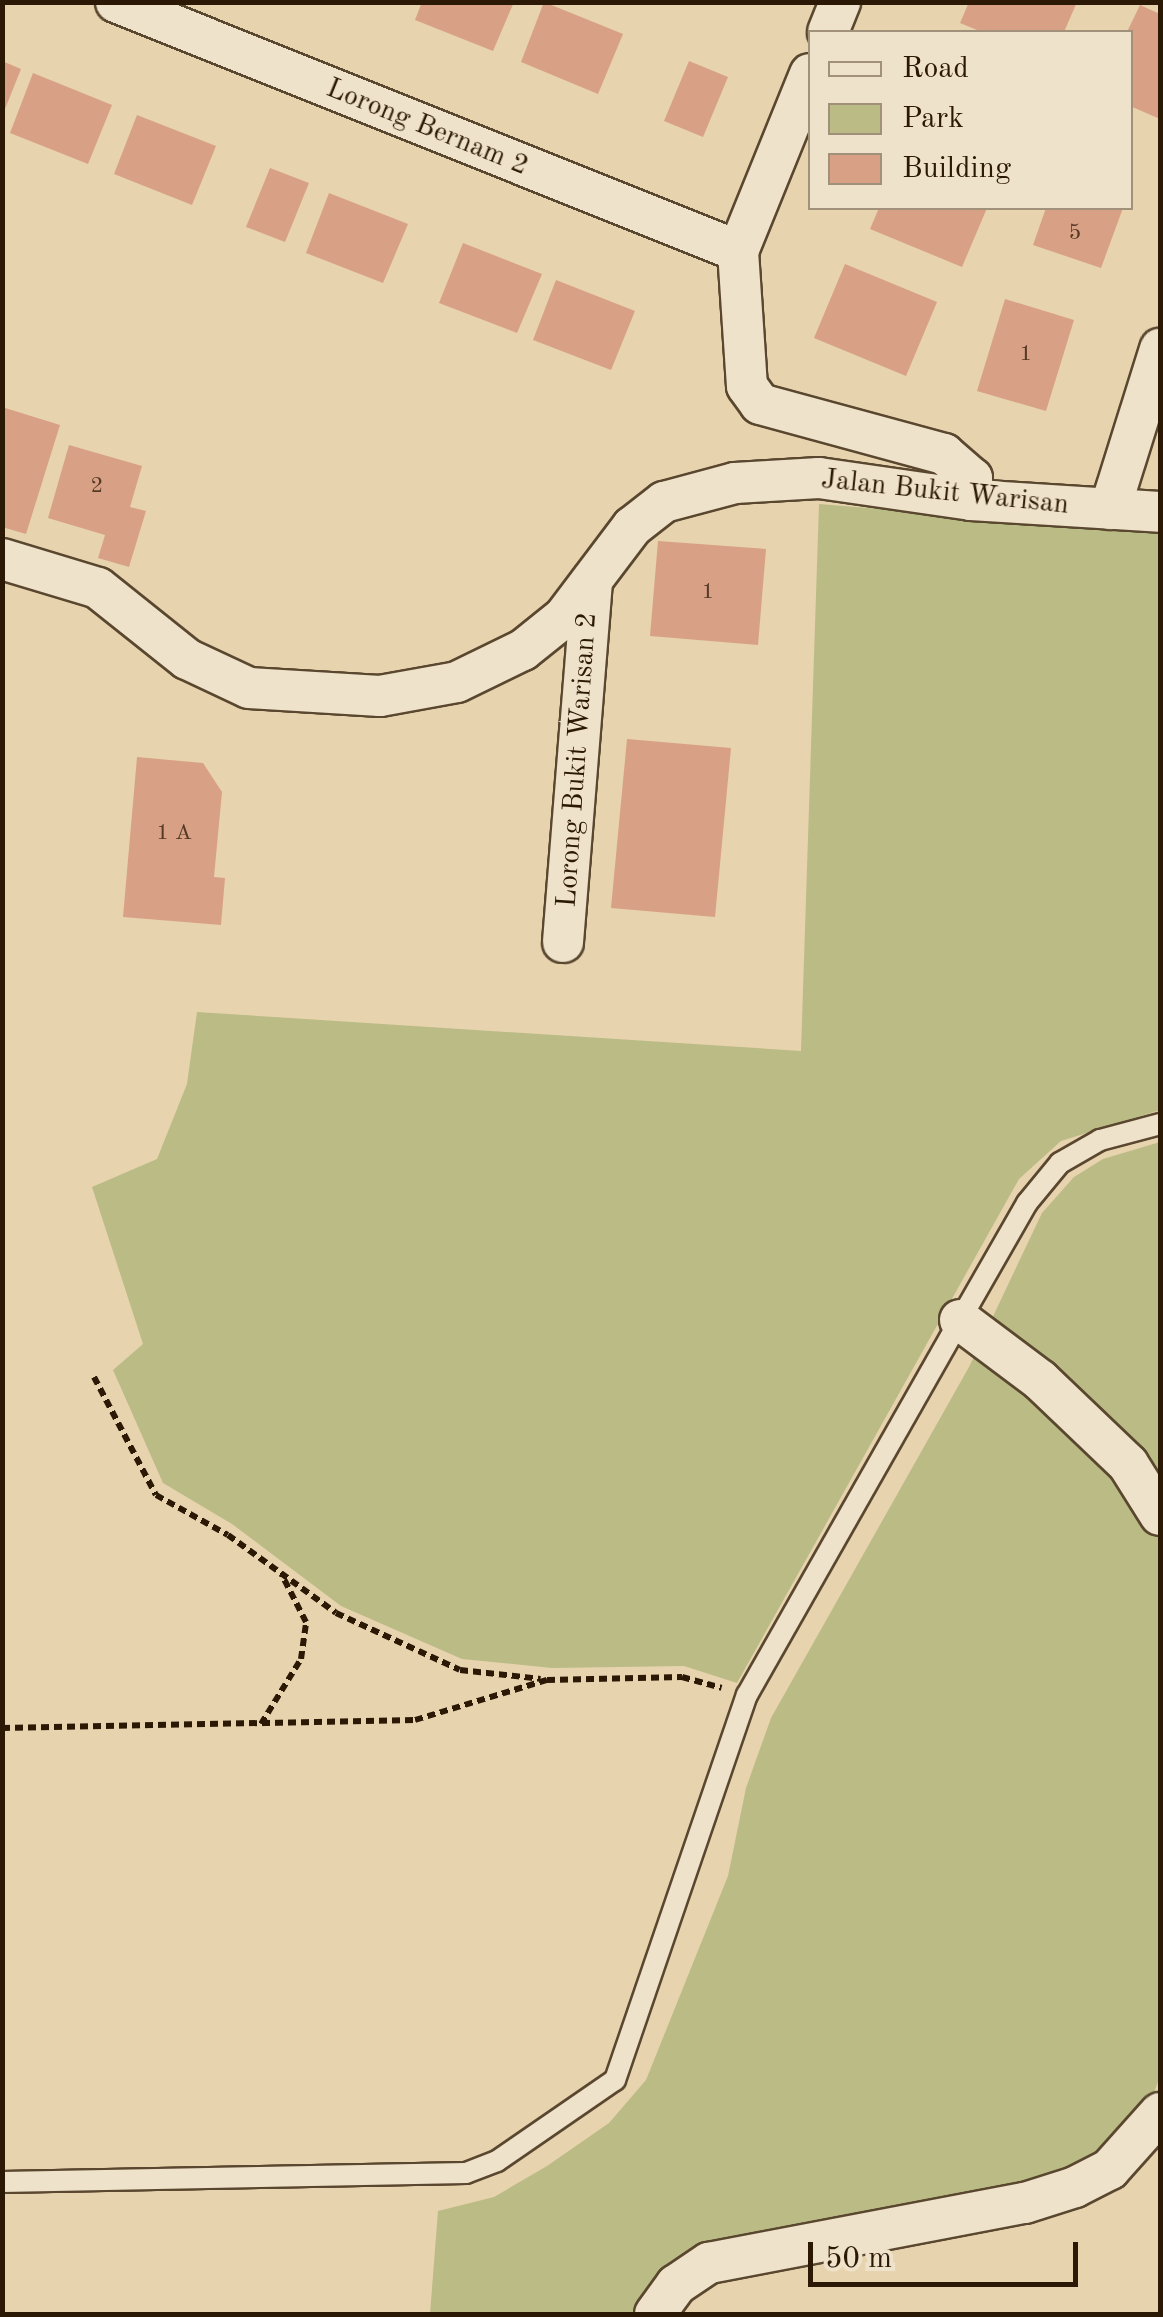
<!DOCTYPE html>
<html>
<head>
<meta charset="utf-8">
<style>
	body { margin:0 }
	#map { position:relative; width:1163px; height:2317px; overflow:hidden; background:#e7d3ae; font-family:"Old Standard TT",serif }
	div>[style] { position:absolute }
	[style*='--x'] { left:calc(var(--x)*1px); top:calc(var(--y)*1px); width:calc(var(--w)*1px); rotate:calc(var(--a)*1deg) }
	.green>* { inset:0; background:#bbbb86 }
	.building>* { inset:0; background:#d8a185 }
	.path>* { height:6px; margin-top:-3px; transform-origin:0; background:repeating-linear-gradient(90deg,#2b1805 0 8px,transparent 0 13px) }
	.roads { filter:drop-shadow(2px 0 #5a472f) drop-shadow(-2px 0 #5a472f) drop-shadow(0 2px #5a472f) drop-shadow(0 -2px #5a472f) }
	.service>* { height:20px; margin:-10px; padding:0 10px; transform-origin:10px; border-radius:10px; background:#efe2ca }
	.minor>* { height:40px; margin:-20px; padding:0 20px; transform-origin:20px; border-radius:20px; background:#efe2ca }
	span { translate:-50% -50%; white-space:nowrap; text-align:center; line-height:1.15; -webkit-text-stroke:8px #efe2ca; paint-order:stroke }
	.number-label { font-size:22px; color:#563a25 }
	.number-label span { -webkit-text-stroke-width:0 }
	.street-label { font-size:28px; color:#2b1805 }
	.frame { position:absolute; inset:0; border:5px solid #2b1805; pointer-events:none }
	.legend { position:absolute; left:808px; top:30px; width:325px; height:180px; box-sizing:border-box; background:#efe2ca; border:2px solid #a1917b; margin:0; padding:12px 18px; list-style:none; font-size:30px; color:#2b1805 }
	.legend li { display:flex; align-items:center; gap:20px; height:50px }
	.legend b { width:50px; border:2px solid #a1917b }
	.scale { position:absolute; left:808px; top:2242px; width:270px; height:45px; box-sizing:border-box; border:5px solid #2b1805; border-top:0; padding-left:12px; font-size:30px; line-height:35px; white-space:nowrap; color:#2b1805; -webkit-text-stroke:8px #efe2ca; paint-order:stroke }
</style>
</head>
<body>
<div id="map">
	<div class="green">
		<i style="clip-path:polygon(819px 504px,1160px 532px,1160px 1110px,1061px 1141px,1019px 1179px,737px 1683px,684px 1666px,552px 1668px,462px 1659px,341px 1606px,232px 1524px,163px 1483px,113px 1370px,143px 1344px,92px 1187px,157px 1159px,187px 1084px,197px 1012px,801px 1051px)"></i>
		<i style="clip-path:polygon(1160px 1142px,1160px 2077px,1148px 2107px,1101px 2160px,1075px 2173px,709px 2248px,642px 2314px,430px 2314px,438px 2211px,494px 2197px,547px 2166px,609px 2123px,646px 2080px,728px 1876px,746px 1788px,771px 1718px,969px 1367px,1042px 1213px,1074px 1177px,1103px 1159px)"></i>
	</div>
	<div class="building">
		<i style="clip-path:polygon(422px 2px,514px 2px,493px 51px,415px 20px)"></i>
		<i style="clip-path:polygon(544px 2px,623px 34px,598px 94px,521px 62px)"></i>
		<i style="clip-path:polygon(969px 2px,1077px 2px,1064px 32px,982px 32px,960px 23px)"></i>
		<i style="clip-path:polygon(1140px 5px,1160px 14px,1160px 119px,1130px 106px,1127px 32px)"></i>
		<i style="clip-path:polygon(2px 61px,21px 69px,3px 114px,2px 114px)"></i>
		<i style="clip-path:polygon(689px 61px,728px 77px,703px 137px,664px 121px)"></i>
		<i style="clip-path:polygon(33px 73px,112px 105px,88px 164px,10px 133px)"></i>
		<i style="clip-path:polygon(137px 115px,216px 146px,192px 205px,114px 174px)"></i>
		<i style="clip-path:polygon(270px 168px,309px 183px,285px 242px,246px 227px)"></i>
		<i style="clip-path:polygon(329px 193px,408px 224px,383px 283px,306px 253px)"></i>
		<i style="clip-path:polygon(879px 208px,987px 208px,962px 267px,870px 229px)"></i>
		<i style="clip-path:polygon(1046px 208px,1123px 208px,1101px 268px,1033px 245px)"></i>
		<i style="clip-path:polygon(463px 243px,542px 274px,517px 333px,439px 303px)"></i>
		<i style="clip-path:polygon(845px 264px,937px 302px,906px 376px,814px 338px)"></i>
		<i style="clip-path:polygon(556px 280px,635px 311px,611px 370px,533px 340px)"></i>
		<i style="clip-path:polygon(1005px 299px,1074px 320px,1046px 411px,977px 391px)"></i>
		<i style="clip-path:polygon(2px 407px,60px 425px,26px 534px,2px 527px)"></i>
		<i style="clip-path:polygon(69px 445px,142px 466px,130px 507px,146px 511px,129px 567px,98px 558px,105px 535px,48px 518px)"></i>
		<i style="clip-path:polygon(658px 541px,766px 549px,758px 645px,650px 636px)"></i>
		<i style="clip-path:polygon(627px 739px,731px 748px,715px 917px,611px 908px)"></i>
		<i style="clip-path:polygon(137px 757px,203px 763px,222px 792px,214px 877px,225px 878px,221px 925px,123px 917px)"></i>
	</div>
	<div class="path">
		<i style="--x:94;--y:1377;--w:133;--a:62.3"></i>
		<i style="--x:156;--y:1495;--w:82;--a:29.1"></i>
		<i style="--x:228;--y:1535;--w:133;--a:35.8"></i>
		<i style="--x:336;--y:1613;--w:136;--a:24.7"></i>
		<i style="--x:460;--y:1670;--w:81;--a:6.3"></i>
		<i style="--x:261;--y:1724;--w:76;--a:-58.4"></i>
		<i style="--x:301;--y:1659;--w:37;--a:-82"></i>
		<i style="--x:306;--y:1622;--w:53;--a:-117.1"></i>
		<i style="--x:2;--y:1728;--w:413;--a:-1.1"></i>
		<i style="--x:415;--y:1720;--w:138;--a:-16.9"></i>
		<i style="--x:547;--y:1680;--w:135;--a:-1.3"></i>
		<i style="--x:682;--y:1677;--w:41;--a:15.4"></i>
	</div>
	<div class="roads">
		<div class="service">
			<i style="--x:2;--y:2182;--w:464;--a:-1.1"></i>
			<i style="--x:466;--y:2173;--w:33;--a:-21"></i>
			<i style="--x:497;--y:2161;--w:143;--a:-34.5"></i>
			<i style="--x:615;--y:2080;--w:407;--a:-71.1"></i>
			<i style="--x:747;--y:1695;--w:431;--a:-60.4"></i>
			<i style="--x:960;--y:1320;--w:135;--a:-60.2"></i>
			<i style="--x:1027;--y:1203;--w:52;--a:-50.5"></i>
			<i style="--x:1060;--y:1163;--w:46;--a:-29.9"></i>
			<i style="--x:1100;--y:1140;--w:62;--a:-14.9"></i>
		</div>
		<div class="minor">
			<i style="--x:116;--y:2;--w:670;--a:21.82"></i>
			<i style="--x:828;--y:32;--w:32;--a:-68"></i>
			<i style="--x:810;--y:74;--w:191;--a:112.1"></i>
			<i style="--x:738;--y:251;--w:135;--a:86.2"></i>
			<i style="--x:747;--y:386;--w:22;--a:54"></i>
			<i style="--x:760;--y:404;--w:191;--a:15.2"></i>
			<i style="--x:944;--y:454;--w:37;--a:41"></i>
			<i style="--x:972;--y:478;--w:22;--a:93"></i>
			<i style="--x:1110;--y:509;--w:168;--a:-72.6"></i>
			<i style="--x:2;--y:559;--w:100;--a:16.8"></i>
			<i style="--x:98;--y:588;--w:114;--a:38.6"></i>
			<i style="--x:187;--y:659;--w:68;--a:25.1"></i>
			<i style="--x:249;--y:688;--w:131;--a:3.5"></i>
			<i style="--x:380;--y:696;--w:78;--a:-10.3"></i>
			<i style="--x:457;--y:682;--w:73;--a:-25.9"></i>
			<i style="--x:523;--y:650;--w:53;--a:-38.8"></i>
			<i style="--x:564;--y:617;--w:113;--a:-52.9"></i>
			<i style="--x:632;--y:527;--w:41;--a:-38"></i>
			<i style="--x:664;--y:502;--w:73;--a:-15"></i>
			<i style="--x:735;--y:483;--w:84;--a:-3.4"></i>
			<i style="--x:819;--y:478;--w:154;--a:8.2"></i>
			<i style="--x:971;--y:500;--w:189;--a:3.6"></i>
			<i style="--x:563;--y:942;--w:362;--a:-85.4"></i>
			<i style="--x:960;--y:1320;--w:100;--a:36.9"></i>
			<i style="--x:1040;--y:1380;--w:122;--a:43.7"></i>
			<i style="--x:1128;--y:1464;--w:60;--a:57.9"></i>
			<i style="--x:655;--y:2314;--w:36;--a:-54"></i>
			<i style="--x:676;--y:2285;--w:40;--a:-34"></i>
			<i style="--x:709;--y:2263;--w:322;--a:-10.8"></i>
			<i style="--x:1025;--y:2203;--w:52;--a:-17.7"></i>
			<i style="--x:1075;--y:2187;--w:39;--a:-27"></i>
			<i style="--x:1110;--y:2169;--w:75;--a:-48.2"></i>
		</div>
	</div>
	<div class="number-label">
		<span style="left:1075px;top:234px">5</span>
		<span style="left:1026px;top:355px">1</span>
		<span style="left:97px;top:487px">2</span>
		<span style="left:708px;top:593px">1</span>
		<span style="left:174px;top:834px">1 A</span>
	</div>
	<div class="street-label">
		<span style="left:427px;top:128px;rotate:22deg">Lorong Bernam 2</span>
		<span style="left:945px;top:493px;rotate:6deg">Jalan Bukit Warisan</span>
		<span style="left:578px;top:760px;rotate:-86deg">Lorong Bukit Warisan 2</span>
	</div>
	<div class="frame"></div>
	<ul class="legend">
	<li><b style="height:12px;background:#efe2ca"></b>Road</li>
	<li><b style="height:28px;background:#bbbb86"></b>Park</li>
	<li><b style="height:28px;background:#d8a185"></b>Building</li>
	</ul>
	<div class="scale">50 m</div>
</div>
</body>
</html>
